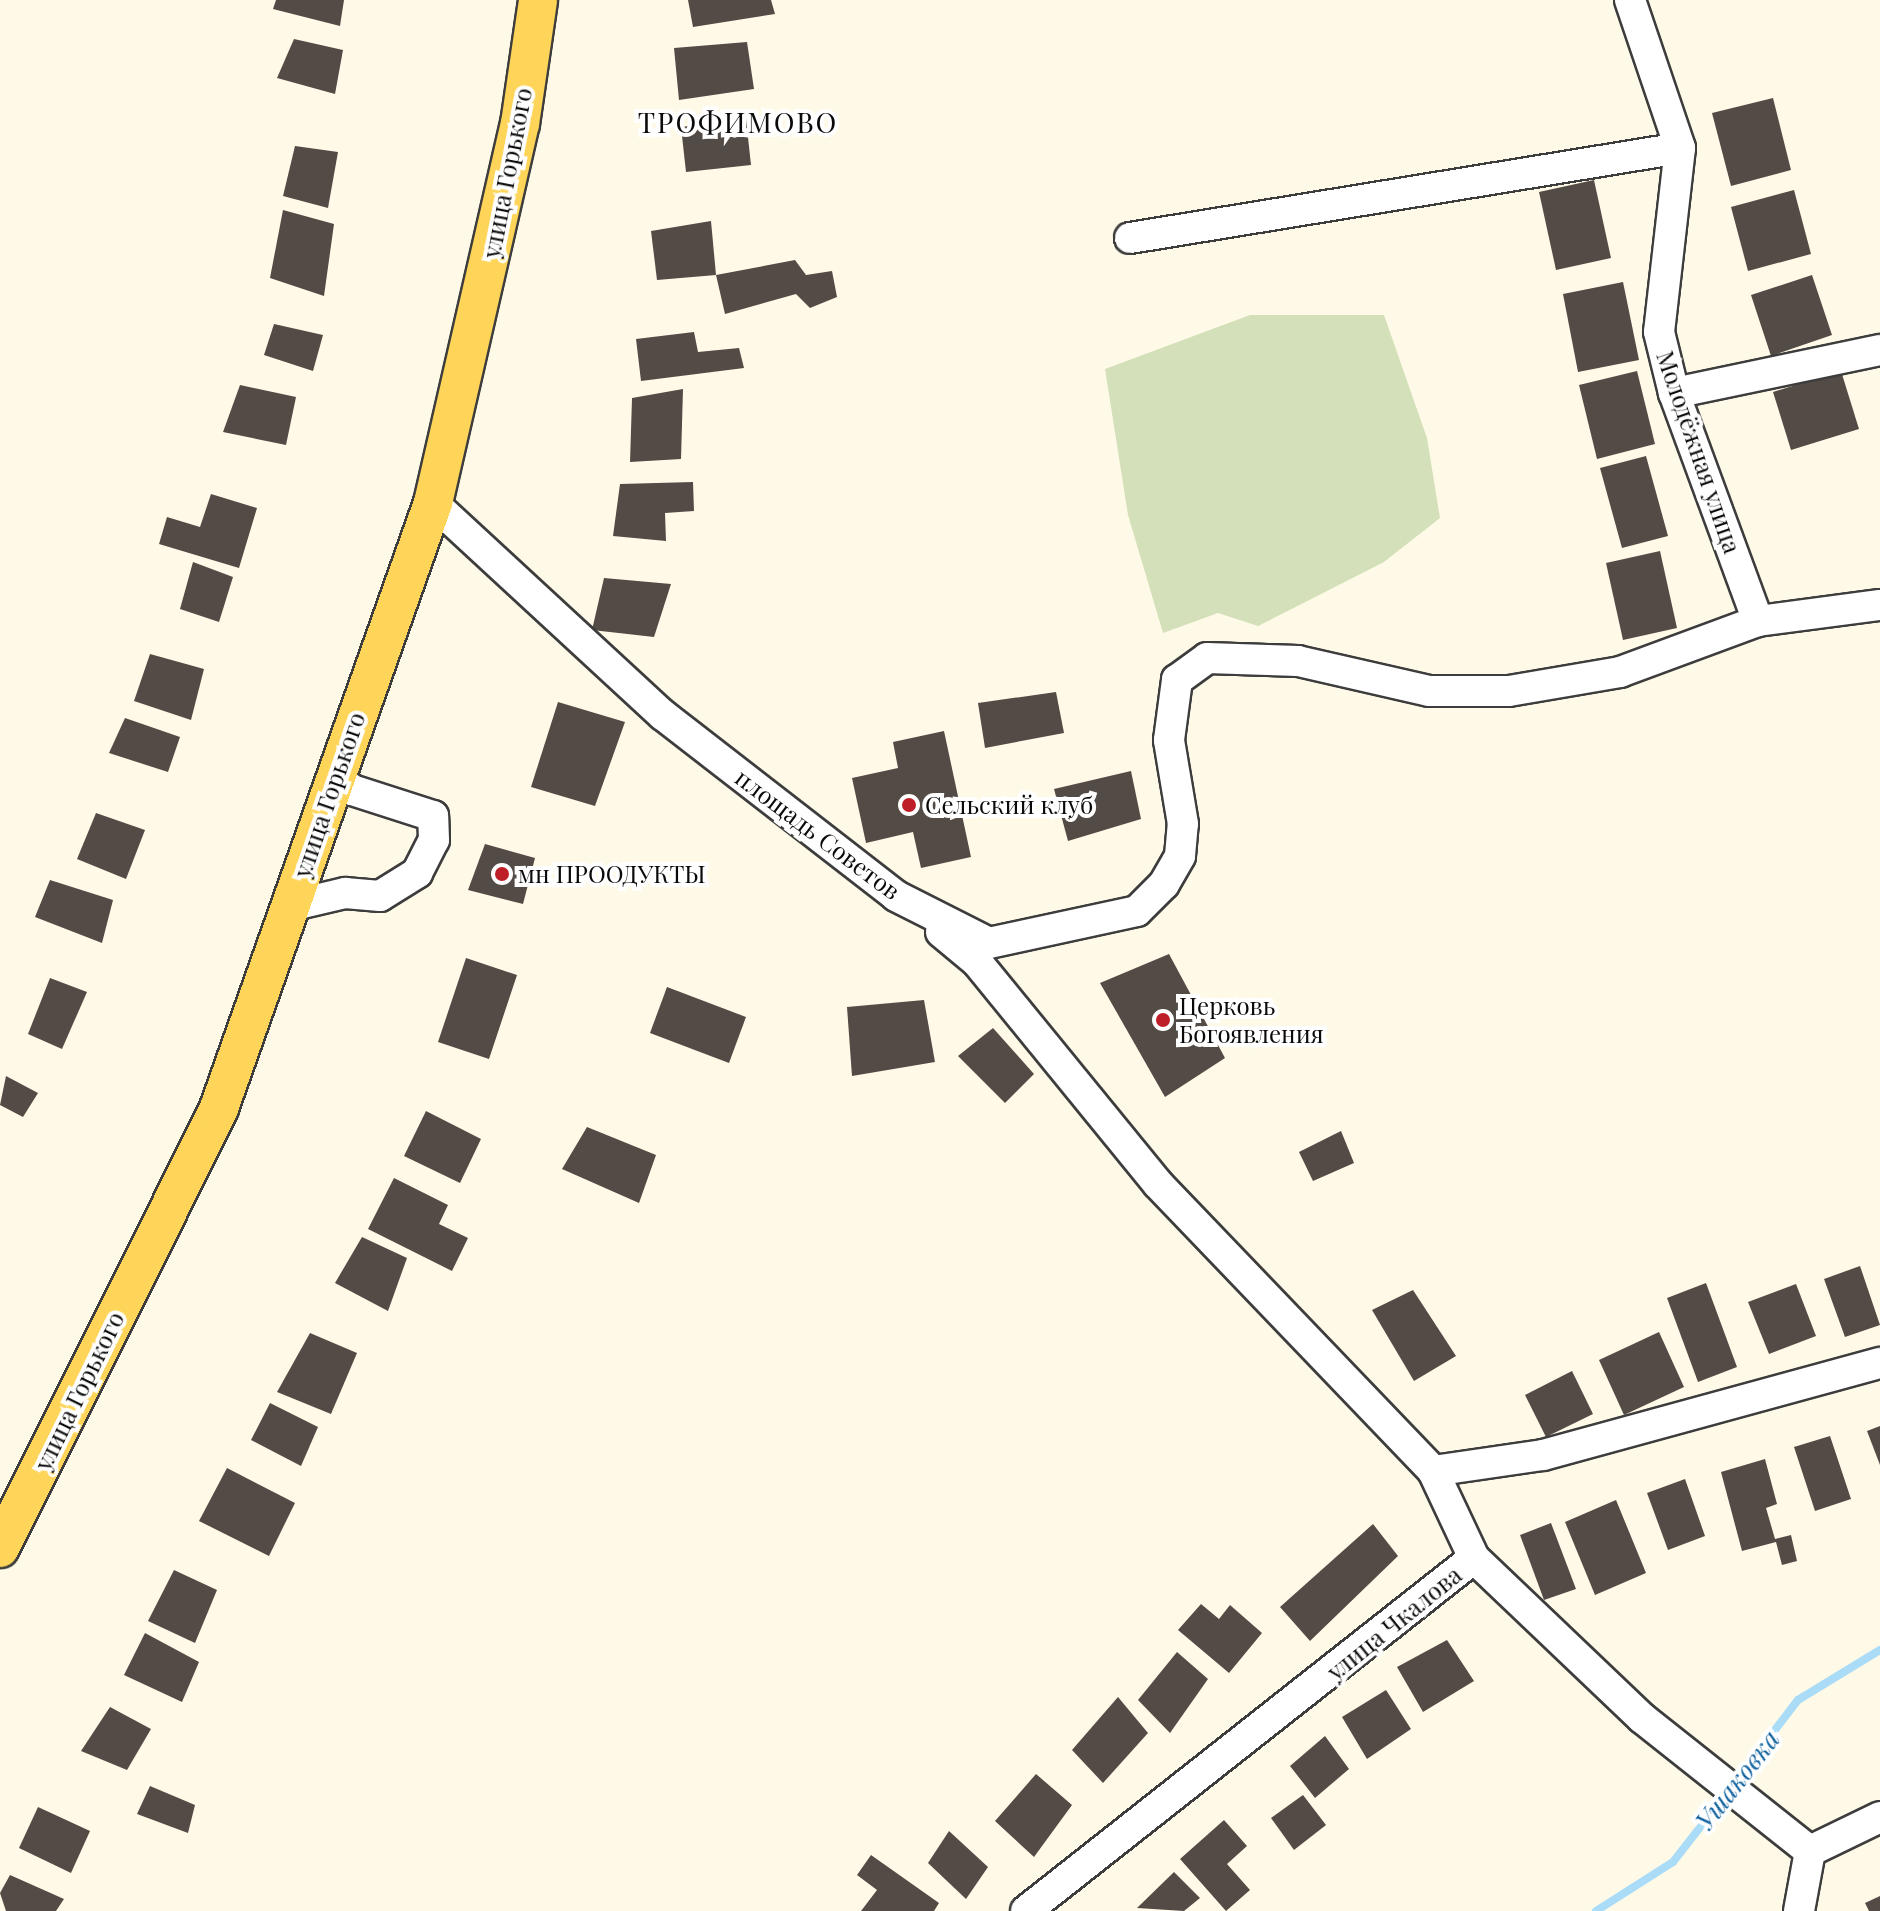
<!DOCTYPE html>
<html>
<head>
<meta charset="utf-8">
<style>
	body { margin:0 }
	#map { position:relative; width:1880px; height:1911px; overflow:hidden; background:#fffae7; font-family:"Playfair Display",serif }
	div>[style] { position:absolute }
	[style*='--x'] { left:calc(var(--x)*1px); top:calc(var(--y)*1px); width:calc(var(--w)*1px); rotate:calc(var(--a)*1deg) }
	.cemetery>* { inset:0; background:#d4e0b9 }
	.stream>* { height:8px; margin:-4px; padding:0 4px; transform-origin:4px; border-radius:4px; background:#aadcf8 }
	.building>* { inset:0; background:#534b46 }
	.roads { filter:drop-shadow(2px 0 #3d3d3d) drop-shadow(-2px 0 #3d3d3d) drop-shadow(0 2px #3d3d3d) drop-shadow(0 -2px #3d3d3d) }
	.minor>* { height:30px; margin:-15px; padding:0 15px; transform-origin:15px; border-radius:15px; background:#fff }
	.major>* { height:38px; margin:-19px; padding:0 19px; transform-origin:19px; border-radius:19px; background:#fed558 }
	.dots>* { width:22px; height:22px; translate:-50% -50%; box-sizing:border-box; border:4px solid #fff; border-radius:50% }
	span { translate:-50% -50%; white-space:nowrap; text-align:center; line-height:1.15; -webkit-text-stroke:8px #fff; paint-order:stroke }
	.street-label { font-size:24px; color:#0a0a0a }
	.poi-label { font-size:24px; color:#0a0a0a }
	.left { translate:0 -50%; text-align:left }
	.water-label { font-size:26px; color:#10629f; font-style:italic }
	.quarter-label { font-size:28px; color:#0a0a0a; letter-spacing:2px }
</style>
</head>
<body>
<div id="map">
	<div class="cemetery">
		<i style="clip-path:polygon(1250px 315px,1384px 315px,1427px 438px,1440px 518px,1384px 562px,1258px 626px,1218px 613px,1163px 633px,1128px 515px,1105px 369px)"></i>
	</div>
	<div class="stream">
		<i style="--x:1735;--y:1782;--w:103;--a:-52.5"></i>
		<i style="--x:1798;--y:1700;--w:96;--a:-31.4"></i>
		<i style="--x:1596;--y:1911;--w:91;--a:-32.5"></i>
		<i style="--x:1673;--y:1862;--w:88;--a:-52"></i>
	</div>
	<div class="building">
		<i style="clip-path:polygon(276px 0,344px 0,340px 26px,273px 9px)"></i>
		<i style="clip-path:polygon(688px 0,771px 0,775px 14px,693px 27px)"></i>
		<i style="clip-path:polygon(294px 39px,343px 50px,335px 94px,277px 78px)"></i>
		<i style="clip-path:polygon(747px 42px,754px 89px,679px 100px,674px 48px)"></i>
		<i style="clip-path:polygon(1773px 98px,1791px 170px,1731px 186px,1712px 113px)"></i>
		<i style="clip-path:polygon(746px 119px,751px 165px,686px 172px,681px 127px)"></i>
		<i style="clip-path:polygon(295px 146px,338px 152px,328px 208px,283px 196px)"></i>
		<i style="clip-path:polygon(1594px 180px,1611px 258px,1556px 270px,1539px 192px)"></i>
		<i style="clip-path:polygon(1794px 190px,1811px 254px,1748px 271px,1731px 207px)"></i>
		<i style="clip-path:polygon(283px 210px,334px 224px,324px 296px,270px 278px)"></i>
		<i style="clip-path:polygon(711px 221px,716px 275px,657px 280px,651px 231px)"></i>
		<i style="clip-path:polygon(795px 260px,806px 275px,832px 271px,837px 297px,810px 308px,796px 294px,725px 314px,716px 275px)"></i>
		<i style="clip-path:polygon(1812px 275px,1832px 335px,1771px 356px,1751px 295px)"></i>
		<i style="clip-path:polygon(1623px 282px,1639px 360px,1578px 372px,1563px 294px)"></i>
		<i style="clip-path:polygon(274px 324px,323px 335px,313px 371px,264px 355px)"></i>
		<i style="clip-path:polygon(694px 332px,698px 352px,739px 348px,744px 368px,641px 381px,636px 339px)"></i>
		<i style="clip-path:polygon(1637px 371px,1655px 444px,1597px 459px,1579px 385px)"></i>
		<i style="clip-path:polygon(1841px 371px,1859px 429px,1791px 450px,1773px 392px)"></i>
		<i style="clip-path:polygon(240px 385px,296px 397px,286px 445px,223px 432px)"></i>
		<i style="clip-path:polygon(683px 389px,681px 459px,630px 462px,632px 398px)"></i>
		<i style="clip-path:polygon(1646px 456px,1668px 536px,1622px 548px,1600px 468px)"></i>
		<i style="clip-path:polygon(693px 482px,694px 511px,665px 513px,666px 541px,613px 536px,620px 484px)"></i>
		<i style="clip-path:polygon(211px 494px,257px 508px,239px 568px,159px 544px,167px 517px,200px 527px)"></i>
		<i style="clip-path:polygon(1660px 551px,1677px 628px,1623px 640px,1606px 563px)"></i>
		<i style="clip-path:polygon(193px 562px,233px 577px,219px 622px,180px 609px)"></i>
		<i style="clip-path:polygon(604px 578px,671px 584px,654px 637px,592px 630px)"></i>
		<i style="clip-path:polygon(150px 654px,204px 669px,191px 720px,134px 701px)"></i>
		<i style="clip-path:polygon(1056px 692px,1064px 733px,985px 748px,978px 703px)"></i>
		<i style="clip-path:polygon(558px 702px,625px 722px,595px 806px,531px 787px)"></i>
		<i style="clip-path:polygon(125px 718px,180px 737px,168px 772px,109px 753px)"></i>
		<i style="clip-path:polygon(944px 731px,971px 857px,921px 868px,913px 832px,866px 843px,852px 778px,898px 768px,893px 742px)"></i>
		<i style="clip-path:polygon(1131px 771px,1141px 819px,1068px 841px,1054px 789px)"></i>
		<i style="clip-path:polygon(96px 813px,145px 830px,126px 879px,77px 859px)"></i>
		<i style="clip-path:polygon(485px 844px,535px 858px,523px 904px,468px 890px)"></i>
		<i style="clip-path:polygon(50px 880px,113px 900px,102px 943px,35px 917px)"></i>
		<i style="clip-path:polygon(1169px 954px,1225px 1058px,1165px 1097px,1100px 983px)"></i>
		<i style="clip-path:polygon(466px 958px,517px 975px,489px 1059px,438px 1042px)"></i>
		<i style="clip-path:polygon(50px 978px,87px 992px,62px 1049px,28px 1034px)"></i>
		<i style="clip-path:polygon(667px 987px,746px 1017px,729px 1063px,650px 1033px)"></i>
		<i style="clip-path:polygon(924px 1000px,935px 1062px,852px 1076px,847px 1007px)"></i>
		<i style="clip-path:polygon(993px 1028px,1034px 1074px,1005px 1103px,958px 1056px)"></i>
		<i style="clip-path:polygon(6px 1076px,38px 1093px,23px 1117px,0 1105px)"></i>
		<i style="clip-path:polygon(426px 1111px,481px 1139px,460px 1183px,404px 1156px)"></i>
		<i style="clip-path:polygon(587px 1127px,656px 1155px,639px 1203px,562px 1169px)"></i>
		<i style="clip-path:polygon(1341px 1131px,1354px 1163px,1313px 1181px,1299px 1152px)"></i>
		<i style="clip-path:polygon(394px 1178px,448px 1205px,439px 1224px,468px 1238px,452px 1271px,368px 1229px)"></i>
		<i style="clip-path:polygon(362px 1237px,407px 1258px,388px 1311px,335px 1283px)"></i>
		<i style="clip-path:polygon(1860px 1266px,1880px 1325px,1845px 1337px,1824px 1279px)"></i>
		<i style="clip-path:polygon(1706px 1283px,1737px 1367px,1698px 1382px,1667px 1298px)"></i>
		<i style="clip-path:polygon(1796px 1284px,1816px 1336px,1769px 1354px,1748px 1302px)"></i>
		<i style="clip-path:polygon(1413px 1290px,1456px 1356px,1414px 1381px,1372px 1310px)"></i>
		<i style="clip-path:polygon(1659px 1332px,1684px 1387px,1624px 1415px,1599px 1360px)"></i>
		<i style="clip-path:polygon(310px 1333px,357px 1353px,331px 1414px,277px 1392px)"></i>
		<i style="clip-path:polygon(1572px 1371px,1593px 1414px,1546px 1437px,1525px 1395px)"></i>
		<i style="clip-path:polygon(270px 1403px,318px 1427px,301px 1466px,251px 1440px)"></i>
		<i style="clip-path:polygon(1880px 1426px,1880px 1465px,1867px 1431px)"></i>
		<i style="clip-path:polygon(1830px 1436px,1851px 1499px,1815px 1511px,1794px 1447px)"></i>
		<i style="clip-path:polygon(1765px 1459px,1777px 1504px,1766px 1508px,1775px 1539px,1791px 1535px,1797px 1561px,1782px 1565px,1776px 1542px,1742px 1551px,1721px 1472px)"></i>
		<i style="clip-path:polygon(227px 1468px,295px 1503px,269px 1556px,199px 1521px)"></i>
		<i style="clip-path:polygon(1685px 1479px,1705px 1536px,1668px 1550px,1647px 1493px)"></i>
		<i style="clip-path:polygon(1616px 1500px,1646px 1573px,1595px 1595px,1565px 1522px)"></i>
		<i style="clip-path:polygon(1551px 1523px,1576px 1589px,1544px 1600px,1520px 1535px)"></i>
		<i style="clip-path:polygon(1373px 1524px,1398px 1556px,1310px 1641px,1280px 1607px)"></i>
		<i style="clip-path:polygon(174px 1570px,217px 1590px,195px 1643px,148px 1621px)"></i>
		<i style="clip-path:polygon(1201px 1604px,1219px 1619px,1230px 1605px,1262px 1633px,1229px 1673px,1178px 1630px)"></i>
		<i style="clip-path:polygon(145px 1633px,199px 1662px,182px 1702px,124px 1675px)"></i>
		<i style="clip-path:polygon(1447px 1640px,1474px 1681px,1423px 1712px,1397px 1667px)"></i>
		<i style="clip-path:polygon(1177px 1652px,1208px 1679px,1170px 1733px,1138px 1700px)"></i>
		<i style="clip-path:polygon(1386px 1690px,1411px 1729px,1367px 1759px,1342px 1717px)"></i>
		<i style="clip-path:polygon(1118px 1697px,1148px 1733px,1103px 1783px,1072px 1750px)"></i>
		<i style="clip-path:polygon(110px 1707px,151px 1729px,127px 1770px,81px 1751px)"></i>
		<i style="clip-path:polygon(1325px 1736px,1349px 1769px,1315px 1798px,1290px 1766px)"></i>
		<i style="clip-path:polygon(1036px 1774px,1072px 1805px,1034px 1857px,995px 1821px)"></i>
		<i style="clip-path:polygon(150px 1786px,195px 1805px,188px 1833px,137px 1814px)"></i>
		<i style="clip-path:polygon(1303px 1795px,1326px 1825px,1294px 1850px,1271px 1818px)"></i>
		<i style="clip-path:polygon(38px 1807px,90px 1831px,71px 1873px,19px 1848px)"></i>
		<i style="clip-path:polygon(1224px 1820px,1247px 1846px,1227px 1864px,1250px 1890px,1226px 1911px,1180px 1859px)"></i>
		<i style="clip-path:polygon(949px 1831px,988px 1867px,966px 1899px,928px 1863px)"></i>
		<i style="clip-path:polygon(871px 1855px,939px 1903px,934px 1911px,861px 1911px,877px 1890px,857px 1875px)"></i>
		<i style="clip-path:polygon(1174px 1872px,1200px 1898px,1184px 1911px,1137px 1908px)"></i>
		<i style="clip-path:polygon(10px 1875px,64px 1899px,56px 1911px,6px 1911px,0 1893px)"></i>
		<i style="clip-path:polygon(1880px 1896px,1880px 1911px,1869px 1911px,1865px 1903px)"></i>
	</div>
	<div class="roads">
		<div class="minor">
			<i style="--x:1630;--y:0;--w:156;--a:71.3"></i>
			<i style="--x:1680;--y:148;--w:185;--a:96.5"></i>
			<i style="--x:1659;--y:332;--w:63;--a:76.2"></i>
			<i style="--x:1674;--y:393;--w:243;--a:69.8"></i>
			<i style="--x:1130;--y:238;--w:557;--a:-9.29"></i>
			<i style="--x:1674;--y:393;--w:210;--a:-11.8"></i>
			<i style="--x:433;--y:503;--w:313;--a:42.7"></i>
			<i style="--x:663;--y:715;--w:295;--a:37.8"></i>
			<i style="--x:896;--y:896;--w:104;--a:26.8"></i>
			<i style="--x:989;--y:943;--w:151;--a:-12.2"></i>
			<i style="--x:1137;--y:911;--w:38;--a:-45"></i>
			<i style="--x:1164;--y:884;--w:32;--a:-60"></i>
			<i style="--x:1180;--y:856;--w:32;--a:-85"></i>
			<i style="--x:1183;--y:824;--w:85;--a:-99.5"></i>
			<i style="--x:1169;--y:740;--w:61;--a:-82.4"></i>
			<i style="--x:1177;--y:680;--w:37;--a:-36"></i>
			<i style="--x:1207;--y:658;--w:91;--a:1.9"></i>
			<i style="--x:1298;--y:661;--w:134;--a:12.9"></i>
			<i style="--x:1429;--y:691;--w:80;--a:0"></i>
			<i style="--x:1509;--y:691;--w:113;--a:-9.7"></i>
			<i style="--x:1620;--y:672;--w:147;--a:-20.3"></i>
			<i style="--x:1758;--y:621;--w:123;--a:-7.5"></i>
			<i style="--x:290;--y:906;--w:57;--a:-13.3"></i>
			<i style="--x:345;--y:893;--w:35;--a:5"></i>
			<i style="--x:380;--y:896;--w:44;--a:-31.9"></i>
			<i style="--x:417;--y:873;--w:37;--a:-63"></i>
			<i style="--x:434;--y:840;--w:24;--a:-92"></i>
			<i style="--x:433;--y:816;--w:85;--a:-162.2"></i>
			<i style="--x:352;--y:790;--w:22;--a:-141"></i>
			<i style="--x:941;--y:932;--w:47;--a:39.8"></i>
			<i style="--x:977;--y:962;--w:286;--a:50.8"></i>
			<i style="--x:1158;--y:1184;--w:397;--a:46.2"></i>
			<i style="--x:1474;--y:1558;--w:232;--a:43.6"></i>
			<i style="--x:1642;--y:1718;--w:214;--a:38.4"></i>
			<i style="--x:1026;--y:1911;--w:570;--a:-38.24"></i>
			<i style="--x:1474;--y:1558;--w:96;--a:-115.2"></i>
			<i style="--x:1433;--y:1471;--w:111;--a:-8.3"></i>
			<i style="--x:1543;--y:1455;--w:349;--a:-15.3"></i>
			<i style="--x:1799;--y:1911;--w:61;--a:-79.6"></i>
			<i style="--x:1810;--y:1851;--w:78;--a:-25.9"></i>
		</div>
		<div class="major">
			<i style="--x:0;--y:1548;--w:491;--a:-63.5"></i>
			<i style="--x:219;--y:1108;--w:642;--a:-70.52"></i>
			<i style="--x:433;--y:503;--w:389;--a:-77.1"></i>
			<i style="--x:520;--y:124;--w:125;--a:-81.7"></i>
		</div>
	</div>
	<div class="dots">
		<i style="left:909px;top:805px;background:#be1e27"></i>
		<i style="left:502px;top:874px;background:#be1e27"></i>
		<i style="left:1163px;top:1020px;background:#be1e27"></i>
	</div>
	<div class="street-label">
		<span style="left:507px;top:173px;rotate:-79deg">улица Горького</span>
		<span style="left:1699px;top:452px;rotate:71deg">Молодёжная улица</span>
		<span style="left:329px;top:795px;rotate:-71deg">улица Горького</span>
		<span style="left:818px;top:834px;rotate:37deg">площадь Советов</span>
		<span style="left:79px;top:1391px;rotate:-64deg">улица Горького</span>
		<span style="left:1394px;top:1623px;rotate:-39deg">улица Чкалова</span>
	</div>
	<div class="poi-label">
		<span class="left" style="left:925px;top:805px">Сельский клуб</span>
		<span class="left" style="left:518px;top:874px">мн ПРООДУКТЫ</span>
		<span class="left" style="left:1179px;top:1020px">Церковь<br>Богоявления</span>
	</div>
	<div class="water-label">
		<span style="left:1737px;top:1780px;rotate:-52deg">Ушаковка</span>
	</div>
	<div class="quarter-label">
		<span style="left:738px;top:122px">ТРОФИМОВО</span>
	</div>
</div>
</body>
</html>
